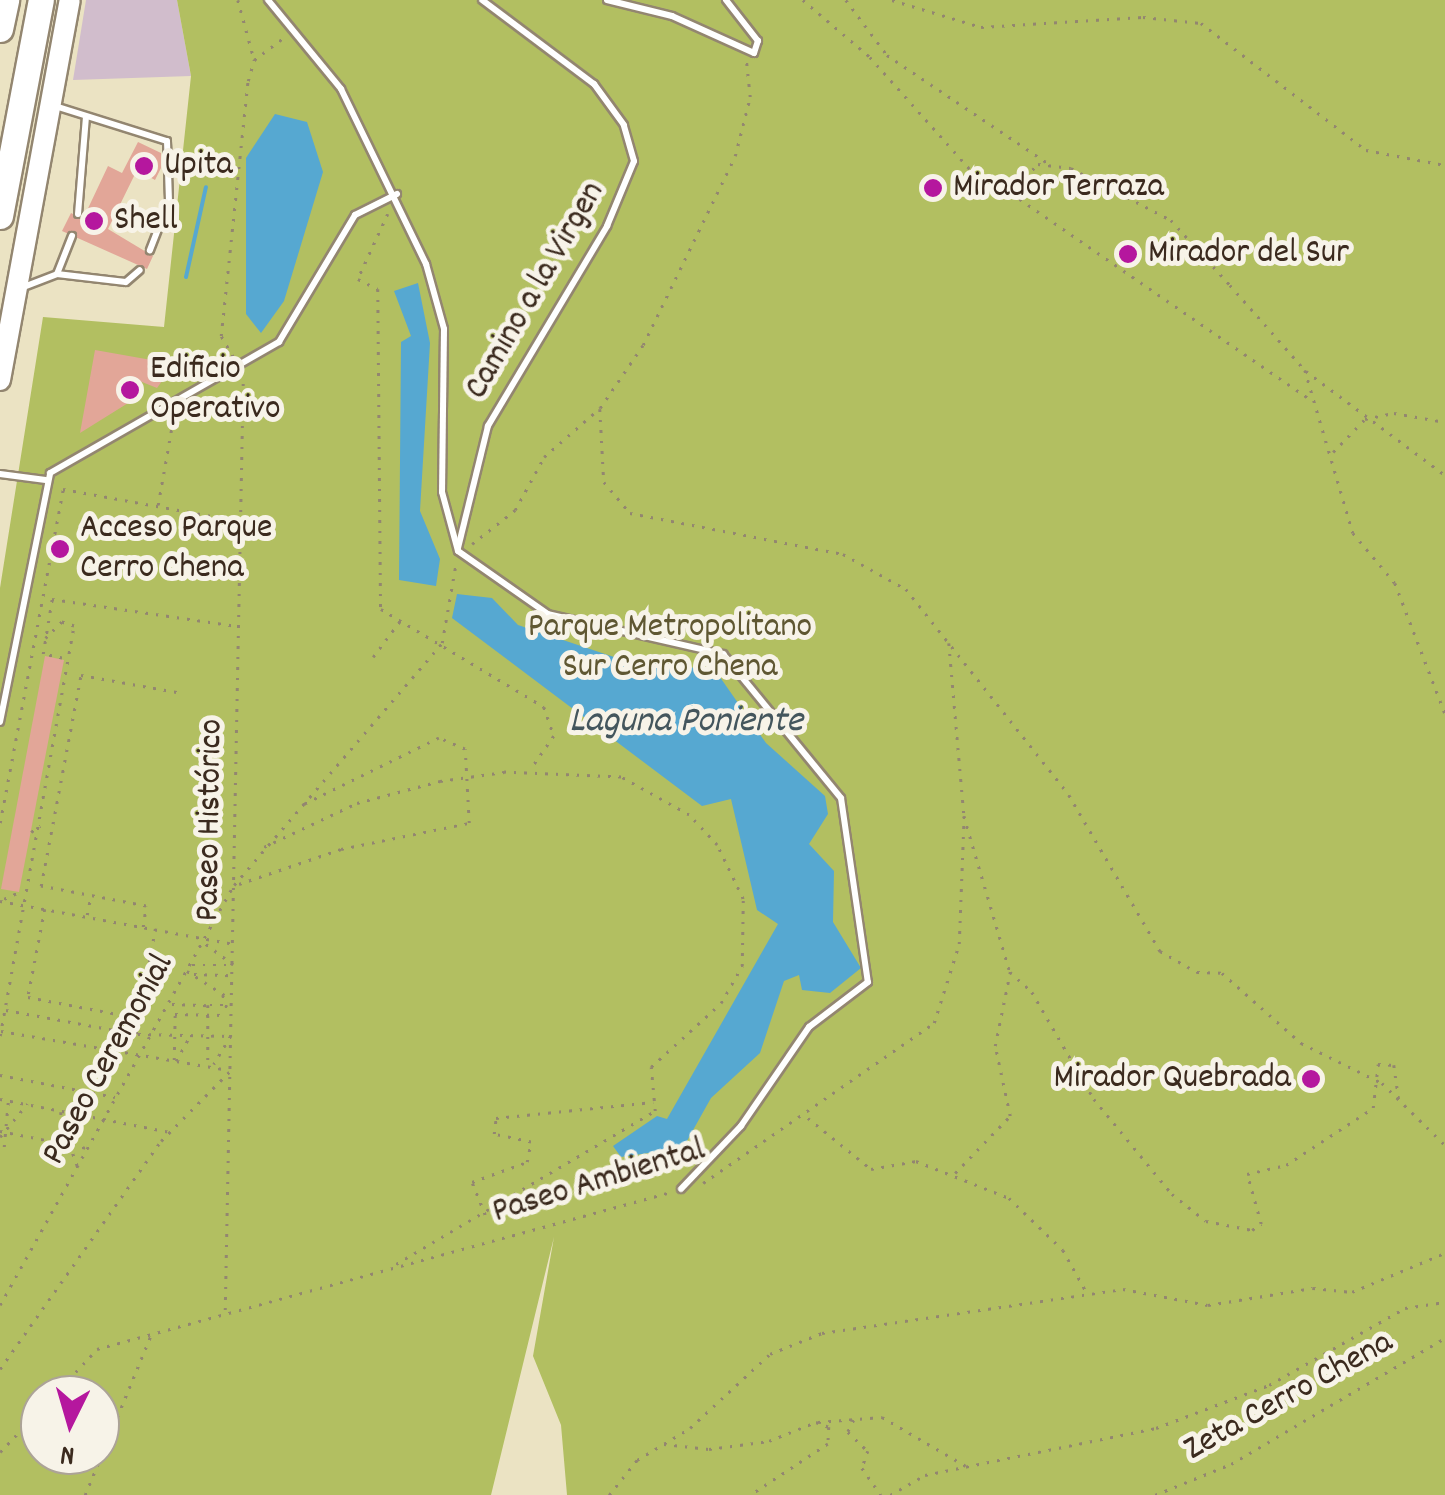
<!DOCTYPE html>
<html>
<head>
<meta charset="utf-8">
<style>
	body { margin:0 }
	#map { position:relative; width:1445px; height:1495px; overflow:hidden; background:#ebe3c3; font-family:Dekko,sans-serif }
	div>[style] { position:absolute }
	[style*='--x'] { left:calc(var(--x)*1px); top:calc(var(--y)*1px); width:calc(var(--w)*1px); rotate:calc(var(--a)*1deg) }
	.industrial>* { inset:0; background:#d1bdcc }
	.green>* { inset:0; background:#b2bf61 }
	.water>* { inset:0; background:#56a8d1 }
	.stream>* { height:4px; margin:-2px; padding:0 2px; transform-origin:2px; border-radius:2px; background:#56a8d1 }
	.building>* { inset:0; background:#e2a698 }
	.path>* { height:2.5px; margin-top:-1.25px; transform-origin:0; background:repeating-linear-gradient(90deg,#938670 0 2.5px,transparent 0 10.5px) }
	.roads { filter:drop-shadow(2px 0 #938670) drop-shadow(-2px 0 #938670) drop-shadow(0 2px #938670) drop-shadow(0 -2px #938670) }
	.lane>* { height:6px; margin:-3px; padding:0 3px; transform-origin:3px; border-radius:3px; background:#fff }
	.secondary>* { height:20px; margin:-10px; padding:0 10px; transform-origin:10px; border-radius:10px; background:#fff }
	.highway>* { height:25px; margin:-12.5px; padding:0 12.5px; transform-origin:12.5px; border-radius:12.5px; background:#fff }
	.path-bridge>* { height:2.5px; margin-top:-1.25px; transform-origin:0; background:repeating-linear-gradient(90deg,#938670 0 2.5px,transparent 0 10.5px) }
	.dots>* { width:28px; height:28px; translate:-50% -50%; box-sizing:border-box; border:5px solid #f7f3e8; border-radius:50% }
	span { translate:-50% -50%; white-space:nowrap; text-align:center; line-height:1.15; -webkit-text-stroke:10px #f7f3e8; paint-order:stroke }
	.poi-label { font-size:35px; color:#3b2a1e }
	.left { translate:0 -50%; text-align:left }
	.right { translate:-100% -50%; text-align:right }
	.street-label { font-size:35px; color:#3b2a1e }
	.park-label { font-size:35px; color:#5f5732 }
	.water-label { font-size:38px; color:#44565d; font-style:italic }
	.north { position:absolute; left:20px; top:1375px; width:100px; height:100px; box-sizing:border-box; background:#f7f3e8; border:2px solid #aca397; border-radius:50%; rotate:185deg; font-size:28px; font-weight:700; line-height:40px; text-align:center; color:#3b2a1e }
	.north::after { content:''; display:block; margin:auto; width:35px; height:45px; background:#b5179e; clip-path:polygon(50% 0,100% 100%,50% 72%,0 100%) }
</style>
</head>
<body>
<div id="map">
	<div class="industrial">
		<i style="clip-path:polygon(86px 0,177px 0,191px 76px,73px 80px)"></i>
	</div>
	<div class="green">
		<i style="clip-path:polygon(evenodd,177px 0,1445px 0,1445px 1495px,567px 1495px,561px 1425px,533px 1356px,554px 1237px,491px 1495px,0 1495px,0 588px,43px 317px,164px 327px,191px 76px,177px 0,40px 1395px,100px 1395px,100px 1455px,40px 1455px,40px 1395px)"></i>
	</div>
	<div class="water">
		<i style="clip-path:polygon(275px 114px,307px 122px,323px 172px,284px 301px,261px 333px,246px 314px,246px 158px)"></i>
		<i style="clip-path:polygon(418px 283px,430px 343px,420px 511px,440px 559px,436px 586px,399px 580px,401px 342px,411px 336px,394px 291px)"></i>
		<i style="clip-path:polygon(457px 594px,492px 598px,518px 625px,623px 660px,715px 670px,766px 743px,825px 796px,828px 814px,809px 844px,834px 871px,833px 922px,861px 968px,830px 993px,802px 990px,799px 975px,784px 981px,760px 1053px,711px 1098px,683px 1148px,621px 1157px,613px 1146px,657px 1116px,667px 1119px,778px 924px,757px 910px,731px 799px,702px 806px,452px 618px)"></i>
	</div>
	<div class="stream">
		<i style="--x:186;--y:277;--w:92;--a:-77.5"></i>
	</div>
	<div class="building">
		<i style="clip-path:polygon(138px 142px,161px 153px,161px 168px,155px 180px,137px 170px,108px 229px,153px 256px,147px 269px,62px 231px,71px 213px,83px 219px,108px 166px,122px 173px)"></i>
		<i style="clip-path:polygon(95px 350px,174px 364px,157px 388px,132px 378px,141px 395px,80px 433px)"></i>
		<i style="clip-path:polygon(45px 656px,64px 660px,19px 892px,1px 889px)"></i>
	</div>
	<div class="path">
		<i style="--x:238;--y:0;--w:61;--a:74.8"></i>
		<i style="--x:803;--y:0;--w:88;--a:40.4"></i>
		<i style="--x:870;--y:57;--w:171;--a:48.3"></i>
		<i style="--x:984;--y:185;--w:27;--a:15"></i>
		<i style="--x:1010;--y:192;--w:40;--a:-45"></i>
		<i style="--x:1038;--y:164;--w:33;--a:7"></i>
		<i style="--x:1071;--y:168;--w:113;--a:27.5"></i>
		<i style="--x:1171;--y:220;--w:88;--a:47.8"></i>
		<i style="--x:1230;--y:285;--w:113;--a:48.6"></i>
		<i style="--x:1305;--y:370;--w:170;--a:73.6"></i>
		<i style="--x:1353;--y:533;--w:65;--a:50"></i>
		<i style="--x:1395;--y:583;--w:139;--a:69"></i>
		<i style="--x:846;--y:0;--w:69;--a:53.3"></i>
		<i style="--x:887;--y:55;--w:194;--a:33.9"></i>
		<i style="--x:892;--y:0;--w:93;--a:16.9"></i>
		<i style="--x:981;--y:27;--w:162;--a:-3.5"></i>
		<i style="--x:1143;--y:17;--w:58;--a:5.9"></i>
		<i style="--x:1201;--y:23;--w:208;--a:37.6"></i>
		<i style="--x:1366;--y:150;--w:80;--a:10.8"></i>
		<i style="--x:1011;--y:193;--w:363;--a:34.6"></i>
		<i style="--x:388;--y:214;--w:72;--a:114.8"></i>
		<i style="--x:358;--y:279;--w:22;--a:27"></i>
		<i style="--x:378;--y:289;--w:320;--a:89.5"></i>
		<i style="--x:381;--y:609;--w:190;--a:31"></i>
		<i style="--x:544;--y:707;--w:31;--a:71"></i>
		<i style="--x:554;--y:736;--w:40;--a:124.9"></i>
		<i style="--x:233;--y:357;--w:24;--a:-120"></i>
		<i style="--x:221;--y:336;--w:256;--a:-84"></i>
		<i style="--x:248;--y:81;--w:22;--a:-74"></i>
		<i style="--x:254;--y:60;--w:40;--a:-37"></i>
		<i style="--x:1306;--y:371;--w:174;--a:36.8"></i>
		<i style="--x:600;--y:409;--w:73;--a:86.9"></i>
		<i style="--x:604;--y:482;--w:40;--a:50"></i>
		<i style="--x:630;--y:513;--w:217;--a:10.9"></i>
		<i style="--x:843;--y:554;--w:72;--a:29.1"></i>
		<i style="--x:906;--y:589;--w:263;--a:51.6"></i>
		<i style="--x:1069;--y:795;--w:181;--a:59.7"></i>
		<i style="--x:1160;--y:951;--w:43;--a:29.6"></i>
		<i style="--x:1197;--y:972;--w:25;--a:2"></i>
		<i style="--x:1222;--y:973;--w:106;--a:41.5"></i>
		<i style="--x:1301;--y:1043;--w:90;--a:26.3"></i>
		<i style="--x:1382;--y:1083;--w:88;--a:44.5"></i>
		<i style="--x:1333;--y:452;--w:46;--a:-45.9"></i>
		<i style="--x:1365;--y:419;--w:30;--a:-12"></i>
		<i style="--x:1394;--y:413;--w:52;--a:10"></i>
		<i style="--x:158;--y:505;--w:92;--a:-80"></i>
		<i style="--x:472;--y:544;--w:55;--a:-38.3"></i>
		<i style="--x:515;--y:510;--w:60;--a:-61.3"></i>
		<i style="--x:544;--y:457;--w:74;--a:-41.2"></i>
		<i style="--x:600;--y:408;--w:76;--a:-55.7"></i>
		<i style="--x:643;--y:345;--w:210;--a:-64"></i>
		<i style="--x:735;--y:156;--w:61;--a:-75.7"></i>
		<i style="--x:750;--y:97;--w:36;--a:-96"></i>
		<i style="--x:949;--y:643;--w:174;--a:85"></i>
		<i style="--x:964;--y:816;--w:163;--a:73.6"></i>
		<i style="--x:1010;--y:972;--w:30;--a:42"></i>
		<i style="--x:1032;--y:992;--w:124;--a:59.9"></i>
		<i style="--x:1094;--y:1099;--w:123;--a:50.6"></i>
		<i style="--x:1172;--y:1194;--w:43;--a:38.5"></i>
		<i style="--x:1206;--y:1221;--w:47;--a:11.1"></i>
		<i style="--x:1252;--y:1230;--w:11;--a:-34"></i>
		<i style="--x:1261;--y:1224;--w:52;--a:-105.6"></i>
		<i style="--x:1247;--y:1174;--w:40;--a:-13"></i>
		<i style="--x:1286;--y:1165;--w:104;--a:-33.2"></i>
		<i style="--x:1373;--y:1108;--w:44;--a:-83.5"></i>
		<i style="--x:1378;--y:1064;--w:16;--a:4"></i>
		<i style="--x:1394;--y:1065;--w:35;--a:82"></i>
		<i style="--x:373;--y:657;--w:45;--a:-53.1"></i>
		<i style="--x:62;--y:658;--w:19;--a:-168"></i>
		<i style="--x:43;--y:654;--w:56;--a:-80.7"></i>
		<i style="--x:52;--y:599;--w:187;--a:8.3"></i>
		<i style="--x:0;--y:823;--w:340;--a:-79.3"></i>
		<i style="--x:63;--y:489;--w:179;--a:10.3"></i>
		<i style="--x:31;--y:832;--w:11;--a:-34"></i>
		<i style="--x:264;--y:847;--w:103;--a:-25.3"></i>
		<i style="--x:357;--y:803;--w:86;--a:-14.8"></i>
		<i style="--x:239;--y:884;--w:108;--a:-18.9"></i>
		<i style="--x:341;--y:849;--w:131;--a:-11.5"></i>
		<i style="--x:469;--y:823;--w:74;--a:-93.1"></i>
		<i style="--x:465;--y:749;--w:28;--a:-157"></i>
		<i style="--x:439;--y:738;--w:152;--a:153.8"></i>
		<i style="--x:4;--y:899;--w:17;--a:-25"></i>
		<i style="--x:0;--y:901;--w:238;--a:10.4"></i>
		<i style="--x:45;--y:909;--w:90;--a:100.9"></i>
		<i style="--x:28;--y:997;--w:112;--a:10.8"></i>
		<i style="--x:87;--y:915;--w:20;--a:-79"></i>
		<i style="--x:143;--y:927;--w:21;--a:-82"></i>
		<i style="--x:146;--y:906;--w:107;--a:-169.2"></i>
		<i style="--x:41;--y:886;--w:215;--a:-79.3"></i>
		<i style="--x:81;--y:675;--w:103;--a:10.1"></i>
		<i style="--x:192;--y:965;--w:41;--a:0"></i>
		<i style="--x:233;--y:965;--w:35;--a:-143"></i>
		<i style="--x:187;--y:971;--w:52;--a:32.5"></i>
		<i style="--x:194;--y:974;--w:37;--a:2"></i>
		<i style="--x:223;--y:995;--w:21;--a:73"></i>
		<i style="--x:172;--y:1004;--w:36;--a:2"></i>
		<i style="--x:208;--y:1005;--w:60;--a:90"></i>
		<i style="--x:210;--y:1005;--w:22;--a:0"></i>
		<i style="--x:6;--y:1010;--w:132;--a:10.5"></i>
		<i style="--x:136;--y:1034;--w:107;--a:-79.7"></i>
		<i style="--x:1;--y:1031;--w:231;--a:9.7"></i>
		<i style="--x:138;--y:1034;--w:93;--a:1.2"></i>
		<i style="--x:231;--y:1036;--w:33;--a:121"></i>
		<i style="--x:0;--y:1036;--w:417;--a:-79.8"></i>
		<i style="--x:74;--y:626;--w:13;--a:-162"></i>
		<i style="--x:62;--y:622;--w:23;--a:135"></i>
		<i style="--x:174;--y:1060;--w:46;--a:-88.8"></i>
		<i style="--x:175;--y:1014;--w:47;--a:1.2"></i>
		<i style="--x:176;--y:1061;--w:26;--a:-61"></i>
		<i style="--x:0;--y:1075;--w:117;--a:10.8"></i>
		<i style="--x:0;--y:1099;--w:172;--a:11"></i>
		<i style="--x:61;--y:1112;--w:31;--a:88"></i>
		<i style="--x:808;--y:1118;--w:81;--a:39"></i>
		<i style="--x:871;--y:1169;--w:46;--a:-10.1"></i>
		<i style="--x:916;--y:1161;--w:100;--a:21.7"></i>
		<i style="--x:1009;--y:1198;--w:75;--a:43.9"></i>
		<i style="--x:1063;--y:1250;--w:49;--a:60.8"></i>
		<i style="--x:0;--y:1131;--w:89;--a:11.1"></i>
		<i style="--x:0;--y:1137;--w:43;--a:-50.7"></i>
		<i style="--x:4;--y:1147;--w:45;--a:-84.9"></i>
		<i style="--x:77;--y:1166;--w:23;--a:-110"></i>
		<i style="--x:69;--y:1144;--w:33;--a:-57"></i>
		<i style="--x:955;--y:1173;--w:79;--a:-46"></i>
		<i style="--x:1010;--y:1116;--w:72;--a:-102.1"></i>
		<i style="--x:995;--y:1046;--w:76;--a:-78.5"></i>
		<i style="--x:703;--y:1183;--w:281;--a:-34.7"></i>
		<i style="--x:934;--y:1023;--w:83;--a:-72.4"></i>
		<i style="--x:959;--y:944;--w:128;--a:-87.8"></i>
		<i style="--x:485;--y:1215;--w:35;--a:-112"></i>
		<i style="--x:472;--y:1182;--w:59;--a:-20"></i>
		<i style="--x:527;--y:1162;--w:20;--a:-79"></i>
		<i style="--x:531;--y:1142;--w:38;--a:-168"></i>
		<i style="--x:494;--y:1134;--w:16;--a:-83"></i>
		<i style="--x:496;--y:1118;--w:158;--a:-5.8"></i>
		<i style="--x:396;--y:1264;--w:301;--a:-30.6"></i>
		<i style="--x:655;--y:1111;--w:44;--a:-95.2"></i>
		<i style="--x:651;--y:1067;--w:95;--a:-42.4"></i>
		<i style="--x:721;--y:1003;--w:43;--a:-60.4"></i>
		<i style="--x:742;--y:966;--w:67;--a:-89.1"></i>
		<i style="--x:743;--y:899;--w:60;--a:-115.7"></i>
		<i style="--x:717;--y:845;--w:41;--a:-133"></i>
		<i style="--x:689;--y:815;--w:78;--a:-150.8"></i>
		<i style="--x:621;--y:777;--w:117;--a:-177.6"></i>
		<i style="--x:0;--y:1305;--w:481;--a:-60.9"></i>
		<i style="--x:234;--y:885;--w:319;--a:-49.3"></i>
		<i style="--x:442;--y:643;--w:81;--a:-80.1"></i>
		<i style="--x:225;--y:1310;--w:933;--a:-88.89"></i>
		<i style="--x:0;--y:1369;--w:279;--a:-54.8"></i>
		<i style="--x:161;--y:1141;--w:98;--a:-45.4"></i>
		<i style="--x:54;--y:1395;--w:63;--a:-46.9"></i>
		<i style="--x:97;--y:1349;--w:595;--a:-15.3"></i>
		<i style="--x:854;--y:1420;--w:13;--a:117"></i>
		<i style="--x:848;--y:1432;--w:28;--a:44"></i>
		<i style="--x:868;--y:1451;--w:18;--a:109"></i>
		<i style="--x:862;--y:1468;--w:33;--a:55"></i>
		<i style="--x:818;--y:1422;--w:64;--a:-4.5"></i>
		<i style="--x:882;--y:1417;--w:97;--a:30.3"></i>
		<i style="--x:664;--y:1444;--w:45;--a:6.3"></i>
		<i style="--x:709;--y:1449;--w:61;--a:-7.6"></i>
		<i style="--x:769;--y:1441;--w:51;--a:-22"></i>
		<i style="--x:816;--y:1422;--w:14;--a:21"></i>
		<i style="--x:829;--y:1427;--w:17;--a:93"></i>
		<i style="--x:828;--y:1444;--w:92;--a:146.5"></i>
		<i style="--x:0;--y:1452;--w:58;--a:-46.4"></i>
		<i style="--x:85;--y:1495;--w:173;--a:-67.6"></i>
		<i style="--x:609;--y:1495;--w:45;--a:-51.3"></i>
		<i style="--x:637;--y:1460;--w:62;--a:-31.1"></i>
		<i style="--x:690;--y:1428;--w:109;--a:-42.8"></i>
		<i style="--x:770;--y:1354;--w:56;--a:-22"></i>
		<i style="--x:822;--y:1333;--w:304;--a:-8.3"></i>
		<i style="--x:1123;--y:1289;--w:86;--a:10.7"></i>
		<i style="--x:1208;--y:1305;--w:106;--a:-9.2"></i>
		<i style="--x:1313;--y:1288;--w:39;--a:6"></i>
		<i style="--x:1352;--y:1292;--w:101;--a:-22.8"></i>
		<i style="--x:890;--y:1495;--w:40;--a:-29.7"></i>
		<i style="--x:925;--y:1475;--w:236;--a:-11.5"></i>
		<i style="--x:1156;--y:1428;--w:121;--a:-20.8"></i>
		<i style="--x:1269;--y:1385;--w:156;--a:-29.5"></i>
		<i style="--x:1405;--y:1308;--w:40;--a:-8.5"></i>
		<i style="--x:1155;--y:1495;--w:82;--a:-22.2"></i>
		<i style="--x:1231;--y:1464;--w:248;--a:-30.5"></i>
	</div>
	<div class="roads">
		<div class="lane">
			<i style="--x:268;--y:0;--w:115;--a:50.6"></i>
			<i style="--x:341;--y:89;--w:195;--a:64.1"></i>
			<i style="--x:426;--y:264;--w:67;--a:74.5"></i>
			<i style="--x:444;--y:329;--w:163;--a:90.7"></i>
			<i style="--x:442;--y:492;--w:61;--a:74.8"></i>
			<i style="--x:458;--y:551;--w:110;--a:35"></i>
			<i style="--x:548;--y:614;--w:180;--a:12.9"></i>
			<i style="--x:723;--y:654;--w:186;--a:50.7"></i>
			<i style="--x:841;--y:798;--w:186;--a:81.7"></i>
			<i style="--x:868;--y:982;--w:74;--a:142.7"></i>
			<i style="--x:809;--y:1027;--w:120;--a:124.5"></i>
			<i style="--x:741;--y:1126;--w:87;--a:133.6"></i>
			<i style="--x:607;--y:0;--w:67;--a:13.8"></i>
			<i style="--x:672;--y:16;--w:90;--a:24.3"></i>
			<i style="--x:754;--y:53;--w:13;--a:-72"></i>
			<i style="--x:758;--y:41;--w:52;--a:-128"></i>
			<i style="--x:55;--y:106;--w:117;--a:17.4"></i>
			<i style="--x:167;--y:141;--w:60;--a:88.1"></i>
			<i style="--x:169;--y:201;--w:53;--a:111.2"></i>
			<i style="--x:78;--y:214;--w:97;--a:-85.3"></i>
			<i style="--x:57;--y:274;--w:41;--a:-68.5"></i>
			<i style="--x:21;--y:288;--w:39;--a:-21"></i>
			<i style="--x:57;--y:274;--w:69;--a:6.6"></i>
			<i style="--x:126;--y:282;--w:18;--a:-41"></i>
			<i style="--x:0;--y:474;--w:46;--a:7.4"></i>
			<i style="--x:458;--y:548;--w:126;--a:-76.2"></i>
			<i style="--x:488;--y:426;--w:233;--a:-59.2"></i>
			<i style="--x:607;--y:226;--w:70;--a:-67.4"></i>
			<i style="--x:634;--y:161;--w:37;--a:-106"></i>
			<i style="--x:624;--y:125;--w:51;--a:-126.2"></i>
			<i style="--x:594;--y:84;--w:140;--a:-143.1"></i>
			<i style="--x:0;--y:722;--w:254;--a:-78.6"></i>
			<i style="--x:50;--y:473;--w:264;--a:-29.8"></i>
			<i style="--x:279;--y:342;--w:148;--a:-59.1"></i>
			<i style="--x:355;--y:215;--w:47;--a:-26.6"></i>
		</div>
		<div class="secondary">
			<i style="--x:0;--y:380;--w:386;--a:-79.6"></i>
		</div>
		<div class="highway">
			<i style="--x:0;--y:29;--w:30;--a:-78"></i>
			<i style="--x:0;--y:216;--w:220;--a:-79.3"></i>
		</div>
	</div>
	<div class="path-bridge">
		<i style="--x:440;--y:781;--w:65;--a:-8"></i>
	</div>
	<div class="dots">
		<i style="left:144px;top:166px;background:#b5179e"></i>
		<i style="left:933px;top:188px;background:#b5179e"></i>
		<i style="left:94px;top:221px;background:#b5179e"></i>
		<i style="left:1128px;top:254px;background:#b5179e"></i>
		<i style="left:130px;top:390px;background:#b5179e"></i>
		<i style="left:60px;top:549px;background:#b5179e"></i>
		<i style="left:1311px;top:1079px;background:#b5179e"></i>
	</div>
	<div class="poi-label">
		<span class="left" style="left:164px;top:166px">Upita</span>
		<span class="left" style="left:953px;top:188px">Mirador Terraza</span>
		<span class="left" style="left:114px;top:221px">Shell</span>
		<span class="left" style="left:1148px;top:254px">Mirador del Sur</span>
		<span class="left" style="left:150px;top:390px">Edificio<br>Operativo</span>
		<span class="left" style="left:80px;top:549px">Acceso Parque<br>Cerro Chena</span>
		<span class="right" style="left:1291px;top:1079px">Mirador Quebrada</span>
	</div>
	<div class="street-label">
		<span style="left:536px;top:291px;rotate:-60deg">Camino a la Virgen</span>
		<span style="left:211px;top:820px;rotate:-89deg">Paseo Histórico</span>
		<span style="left:109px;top:1060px;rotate:-61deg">Paseo Ceremonial</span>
		<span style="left:599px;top:1182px;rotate:-17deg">Paseo Ambiental</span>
		<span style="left:1289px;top:1397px;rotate:-29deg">Zeta Cerro Chena</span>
	</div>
	<div class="park-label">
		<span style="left:670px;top:648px">Parque Metropolitano<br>Sur Cerro Chena</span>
	</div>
	<div class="water-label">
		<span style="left:686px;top:723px">Laguna Poniente</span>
	</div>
	<div class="north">N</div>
</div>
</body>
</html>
